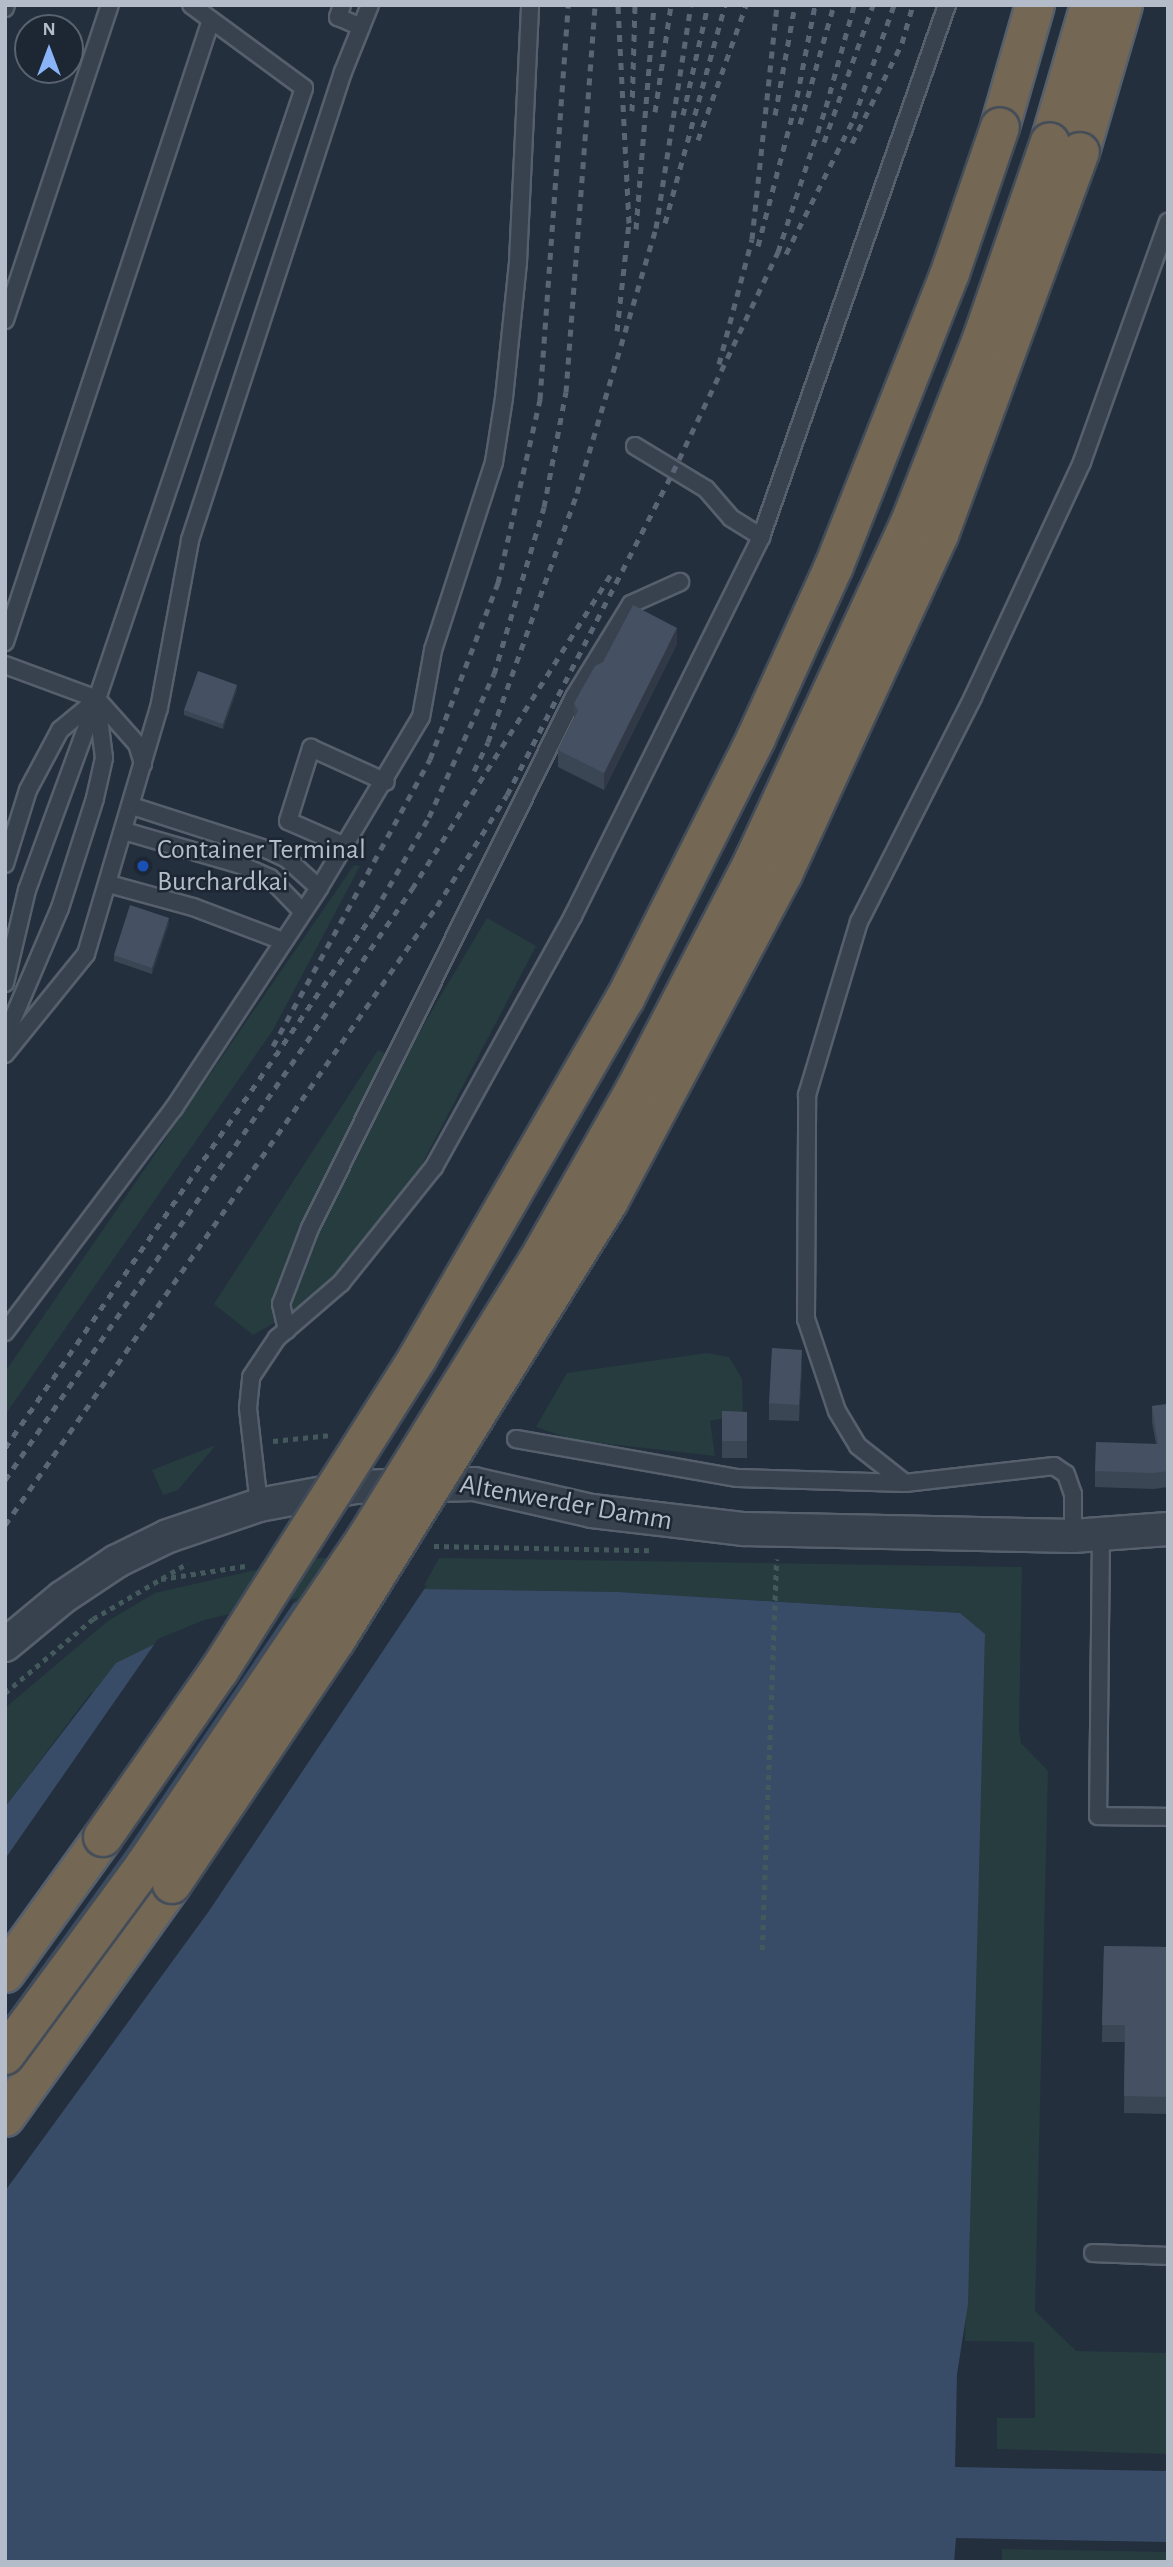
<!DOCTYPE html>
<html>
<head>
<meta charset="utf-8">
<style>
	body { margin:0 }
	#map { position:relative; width:1173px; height:2567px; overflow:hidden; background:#242f3e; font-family:"Alegreya Sans",sans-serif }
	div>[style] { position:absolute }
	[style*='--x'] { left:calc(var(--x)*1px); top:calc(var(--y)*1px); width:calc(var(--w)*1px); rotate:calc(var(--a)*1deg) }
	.green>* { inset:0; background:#263c3f }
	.water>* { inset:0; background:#394c67 }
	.pier>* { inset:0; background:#242f3e }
	.path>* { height:4.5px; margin-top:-2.25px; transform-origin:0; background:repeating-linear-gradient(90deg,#44595c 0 5px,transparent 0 10px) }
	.roads { filter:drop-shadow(2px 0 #565f6c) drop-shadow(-2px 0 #565f6c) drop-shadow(0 2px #565f6c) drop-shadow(0 -2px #565f6c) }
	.lane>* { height:16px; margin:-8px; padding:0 8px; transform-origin:8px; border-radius:8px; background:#38414e }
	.street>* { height:32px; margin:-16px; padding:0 16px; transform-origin:16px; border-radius:16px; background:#38414e }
	.highway>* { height:38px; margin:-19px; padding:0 19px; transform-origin:19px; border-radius:19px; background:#746855 }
	.rail>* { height:5px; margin-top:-2.5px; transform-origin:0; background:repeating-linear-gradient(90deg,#5a6575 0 7px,transparent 0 14px) }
	.bridges { filter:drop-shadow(2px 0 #434c59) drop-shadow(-2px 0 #434c59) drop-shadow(0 2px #434c59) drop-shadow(0 -2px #434c59) }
	.highway-bridge>* { height:38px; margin:-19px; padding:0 19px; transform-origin:19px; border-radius:19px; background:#746855 }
	.wall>* { inset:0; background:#3b4654 }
	.shaded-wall>* { inset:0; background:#303945 }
	.building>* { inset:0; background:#455162 }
	.dots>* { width:19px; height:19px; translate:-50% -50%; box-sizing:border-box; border:4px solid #1d2633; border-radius:50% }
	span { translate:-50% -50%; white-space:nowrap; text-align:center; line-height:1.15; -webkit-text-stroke:5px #1d2633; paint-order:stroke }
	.poi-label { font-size:28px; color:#b4bcc9 }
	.left { translate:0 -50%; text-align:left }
	.street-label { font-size:28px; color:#b4bcc9 }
	.frame { position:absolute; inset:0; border:7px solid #b4bcc9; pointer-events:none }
	.north { position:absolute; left:14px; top:14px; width:70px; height:70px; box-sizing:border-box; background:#1d2633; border:2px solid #59626f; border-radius:50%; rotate:0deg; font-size:19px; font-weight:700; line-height:28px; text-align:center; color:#b4bcc9 }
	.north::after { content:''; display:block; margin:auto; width:24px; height:32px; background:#8ab4f8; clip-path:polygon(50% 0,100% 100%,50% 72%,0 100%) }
</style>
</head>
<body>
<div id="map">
	<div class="green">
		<i style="clip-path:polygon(354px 865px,360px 866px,273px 1030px,5px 1415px,5px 1372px)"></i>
		<i style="clip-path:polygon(487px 918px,536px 946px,418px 1172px,322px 1295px,253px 1335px,214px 1304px,378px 1050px,402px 1061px)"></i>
		<i style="clip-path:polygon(707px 1353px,729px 1357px,742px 1379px,743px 1414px,710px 1421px,715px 1456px,574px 1440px,536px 1427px,567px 1373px)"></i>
		<i style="clip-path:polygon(216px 1445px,178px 1490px,163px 1495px,152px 1470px)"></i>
		<i style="clip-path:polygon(351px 1557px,331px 1596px,90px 1694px,5px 1807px,5px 1708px,108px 1621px,155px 1593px,304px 1559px)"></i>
		<i style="clip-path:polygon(439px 1558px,1022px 1567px,1019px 1729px,1021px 1743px,1048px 1771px,1035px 2311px,1076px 2351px,1168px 2353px,1168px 2454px,997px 2449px,997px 2418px,1035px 2418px,1034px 2342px,965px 2341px,985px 1634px,960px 1613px,618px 1592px,422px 1589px)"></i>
		<i style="clip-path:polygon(1002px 2549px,1168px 2552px,1168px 2562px,1002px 2562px)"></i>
	</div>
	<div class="water">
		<i style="clip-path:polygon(422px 1589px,618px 1592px,960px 1613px,985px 1634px,968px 2304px,957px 2374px,955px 2467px,1168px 2471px,1168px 2542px,956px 2538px,954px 2562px,5px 2562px,5px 1807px,116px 1663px,155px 1644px,271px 1605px)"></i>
	</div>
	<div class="pier">
		<i style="clip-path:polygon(427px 1585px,209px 1911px,5px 2191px,5px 2028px,331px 1592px)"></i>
		<i style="clip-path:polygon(297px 1598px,128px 1848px,5px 2018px,5px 1859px,158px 1639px,204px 1620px)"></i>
	</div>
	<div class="path">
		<i style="--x:273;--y:1441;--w:58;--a:-5.9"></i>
		<i style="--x:434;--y:1546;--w:215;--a:1.1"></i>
		<i style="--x:161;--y:1579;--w:85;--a:-8.8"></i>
		<i style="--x:5;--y:1693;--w:115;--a:-40.1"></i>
		<i style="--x:93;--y:1619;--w:110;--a:-30.5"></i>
		<i style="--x:762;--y:1950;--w:391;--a:-87.9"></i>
	</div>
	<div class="roads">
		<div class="lane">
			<i style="--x:342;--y:5;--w:13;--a:108"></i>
			<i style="--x:338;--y:17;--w:25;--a:23"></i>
			<i style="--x:5;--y:8;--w:3;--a:-72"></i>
			<i style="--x:5;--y:320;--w:332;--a:-71.6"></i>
			<i style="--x:635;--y:446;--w:83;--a:31.2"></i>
			<i style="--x:706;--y:489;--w:38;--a:49"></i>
			<i style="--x:731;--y:518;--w:36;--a:32"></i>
			<i style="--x:5;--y:642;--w:655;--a:-71.68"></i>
			<i style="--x:5;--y:665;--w:98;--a:20.3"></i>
			<i style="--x:97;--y:699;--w:60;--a:48.4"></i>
			<i style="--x:137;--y:744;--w:21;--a:73"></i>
			<i style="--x:132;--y:806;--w:143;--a:17.9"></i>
			<i style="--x:268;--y:850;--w:21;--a:25"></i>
			<i style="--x:287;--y:859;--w:43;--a:42.2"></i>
			<i style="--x:124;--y:831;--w:122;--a:16.2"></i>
			<i style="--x:241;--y:865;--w:32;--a:24"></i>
			<i style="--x:270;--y:878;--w:47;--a:45.9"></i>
			<i style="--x:345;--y:846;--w:62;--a:-156.3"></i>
			<i style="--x:288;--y:821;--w:77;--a:-72.5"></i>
			<i style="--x:311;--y:748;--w:82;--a:24.4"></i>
			<i style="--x:5;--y:864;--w:77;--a:-72.7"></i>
			<i style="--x:28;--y:790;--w:68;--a:-61.9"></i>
			<i style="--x:60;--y:730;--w:44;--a:-39.5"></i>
			<i style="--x:109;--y:884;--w:87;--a:15.3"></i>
			<i style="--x:193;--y:907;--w:96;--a:20.7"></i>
			<i style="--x:5;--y:983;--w:96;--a:-76.7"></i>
			<i style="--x:27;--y:890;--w:203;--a:-69.9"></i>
			<i style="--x:97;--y:699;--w:645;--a:-71.28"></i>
			<i style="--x:304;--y:88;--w:140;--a:-143.7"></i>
			<i style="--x:5;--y:1037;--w:140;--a:-66.9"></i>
			<i style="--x:60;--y:908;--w:115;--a:-72.3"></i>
			<i style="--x:95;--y:798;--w:41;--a:-77.3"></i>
			<i style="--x:104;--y:758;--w:56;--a:-97.1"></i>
			<i style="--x:5;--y:1054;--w:129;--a:-51"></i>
			<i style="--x:86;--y:954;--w:257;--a:-73.5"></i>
			<i style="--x:159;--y:708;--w:171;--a:-79.5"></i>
			<i style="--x:190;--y:540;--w:492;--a:-71.9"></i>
			<i style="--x:343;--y:72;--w:72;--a:-68.1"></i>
			<i style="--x:287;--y:1330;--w:27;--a:-103"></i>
			<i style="--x:281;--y:1304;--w:81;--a:-69.1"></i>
			<i style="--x:310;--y:1228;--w:593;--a:-63.56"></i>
			<i style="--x:574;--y:697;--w:109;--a:-58.5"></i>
			<i style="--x:631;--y:604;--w:54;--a:-24.2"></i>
			<i style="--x:5;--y:1332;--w:281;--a:-53"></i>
			<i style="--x:174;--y:1108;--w:263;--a:-56.6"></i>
			<i style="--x:319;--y:888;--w:199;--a:-59.2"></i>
			<i style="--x:421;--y:717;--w:68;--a:-79.8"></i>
			<i style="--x:433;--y:650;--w:198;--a:-72"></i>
			<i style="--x:494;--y:462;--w:65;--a:-81.1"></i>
			<i style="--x:504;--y:398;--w:137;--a:-84.1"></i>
			<i style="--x:518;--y:262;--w:257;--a:-87.3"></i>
			<i style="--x:516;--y:1439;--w:225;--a:10"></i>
			<i style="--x:738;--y:1478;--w:167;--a:1.7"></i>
			<i style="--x:905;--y:1483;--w:150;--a:-6.5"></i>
			<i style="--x:1054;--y:1466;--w:14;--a:34"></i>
			<i style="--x:1066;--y:1474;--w:21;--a:71"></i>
			<i style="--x:1073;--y:1494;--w:42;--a:90"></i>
			<i style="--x:905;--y:1483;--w:60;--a:-141.8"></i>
			<i style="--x:858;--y:1446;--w:41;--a:-121"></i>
			<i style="--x:837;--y:1411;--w:97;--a:-108.6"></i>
			<i style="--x:806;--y:1319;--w:224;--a:-89.7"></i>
			<i style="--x:807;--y:1095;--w:181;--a:-73.3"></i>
			<i style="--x:859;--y:922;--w:252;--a:-63.1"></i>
			<i style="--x:973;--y:697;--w:259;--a:-65.1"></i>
			<i style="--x:1082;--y:462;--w:255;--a:-70.3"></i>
			<i style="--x:259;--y:1505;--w:98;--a:-96.5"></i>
			<i style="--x:248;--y:1408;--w:31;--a:-84"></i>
			<i style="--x:251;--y:1377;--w:47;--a:-56.3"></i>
			<i style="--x:277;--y:1338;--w:84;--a:-40.7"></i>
			<i style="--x:341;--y:1283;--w:149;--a:-51.3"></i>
			<i style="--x:434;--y:1167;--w:287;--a:-61"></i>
			<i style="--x:573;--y:916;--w:423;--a:-63.6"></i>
			<i style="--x:761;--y:537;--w:564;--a:-70.73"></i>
			<i style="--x:1101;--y:1535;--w:281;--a:90.6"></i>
			<i style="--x:1098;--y:1816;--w:70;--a:0.8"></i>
			<i style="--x:1093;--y:2253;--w:75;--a:2.3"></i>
		</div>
		<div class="street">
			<i style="--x:5;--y:1645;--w:75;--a:-39.6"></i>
			<i style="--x:63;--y:1597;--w:65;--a:-33.7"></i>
			<i style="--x:117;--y:1561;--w:57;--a:-26.1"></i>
			<i style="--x:168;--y:1536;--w:96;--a:-18.8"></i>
			<i style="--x:259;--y:1505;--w:98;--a:-10.6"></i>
			<i style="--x:355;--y:1487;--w:119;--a:-1.4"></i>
			<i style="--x:474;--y:1484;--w:121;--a:12.9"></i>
			<i style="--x:592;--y:1511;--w:153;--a:6.8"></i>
			<i style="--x:744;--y:1529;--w:329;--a:1.2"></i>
			<i style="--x:1073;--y:1536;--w:95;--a:-4.2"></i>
		</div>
		<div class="highway">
			<i style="--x:1000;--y:127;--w:127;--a:-74"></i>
			<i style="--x:1050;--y:142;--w:143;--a:-73.7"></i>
			<i style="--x:1080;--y:152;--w:153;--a:-73.7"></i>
			<i style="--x:5;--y:1973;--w:168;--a:-54.2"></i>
			<i style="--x:5;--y:2117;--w:287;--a:-54.4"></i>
		</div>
	</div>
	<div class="rail">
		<i style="--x:632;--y:111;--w:106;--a:-88.4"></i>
		<i style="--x:655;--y:112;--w:108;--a:-81.5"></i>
		<i style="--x:683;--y:115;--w:113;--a:-77.2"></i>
		<i style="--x:775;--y:115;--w:112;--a:-79.7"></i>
		<i style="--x:800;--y:124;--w:124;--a:-74.1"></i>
		<i style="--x:698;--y:140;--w:143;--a:-70.4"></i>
		<i style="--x:824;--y:142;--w:145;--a:-70.3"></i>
		<i style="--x:852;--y:143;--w:112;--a:-63.4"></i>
		<i style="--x:902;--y:43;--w:40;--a:-74"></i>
		<i style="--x:665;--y:223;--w:226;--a:-74.6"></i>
		<i style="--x:636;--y:229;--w:225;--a:-85.4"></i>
		<i style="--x:758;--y:246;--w:154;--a:-75.3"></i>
		<i style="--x:797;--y:97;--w:94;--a:-78.9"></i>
		<i style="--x:786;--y:254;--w:152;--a:-63.4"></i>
		<i style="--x:854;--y:118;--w:120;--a:-70.5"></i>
		<i style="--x:617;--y:331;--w:109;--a:-83.7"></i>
		<i style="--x:629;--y:223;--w:218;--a:-92.9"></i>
		<i style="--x:719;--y:364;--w:129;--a:-75.2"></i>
		<i style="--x:752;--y:239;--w:235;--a:-83.9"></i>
		<i style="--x:474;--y:771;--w:32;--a:-64"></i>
		<i style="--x:488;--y:742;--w:264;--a:-70.3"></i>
		<i style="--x:577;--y:493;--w:277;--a:-73.4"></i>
		<i style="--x:656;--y:228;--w:226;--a:-81.1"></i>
		<i style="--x:273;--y:1046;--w:327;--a:-61.3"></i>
		<i style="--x:430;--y:759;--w:189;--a:-68.9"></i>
		<i style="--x:498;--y:583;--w:189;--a:-77.1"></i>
		<i style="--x:540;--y:399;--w:395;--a:-85.9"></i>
		<i style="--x:5;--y:1448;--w:652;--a:-55.43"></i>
		<i style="--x:375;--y:911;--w:108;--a:-60.1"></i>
		<i style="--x:429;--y:817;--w:157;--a:-65.6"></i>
		<i style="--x:494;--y:674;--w:174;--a:-73.3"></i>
		<i style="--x:544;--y:507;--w:117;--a:-79.2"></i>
		<i style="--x:566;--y:392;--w:388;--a:-85.7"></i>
		<i style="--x:5;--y:1480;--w:718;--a:-55.45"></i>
		<i style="--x:412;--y:889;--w:374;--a:-57.7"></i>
		<i style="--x:5;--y:1525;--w:755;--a:-55.09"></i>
		<i style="--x:437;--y:906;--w:131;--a:-57.8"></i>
		<i style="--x:507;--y:795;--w:363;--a:-62.8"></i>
		<i style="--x:673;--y:472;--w:244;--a:-64.5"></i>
		<i style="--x:778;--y:252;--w:153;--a:-71.7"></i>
		<i style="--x:826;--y:107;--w:106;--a:-74.6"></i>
	</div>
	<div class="bridges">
		<div class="highway-bridge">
			<i style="--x:103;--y:1837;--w:203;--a:-55.1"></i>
			<i style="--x:219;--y:1671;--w:372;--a:-57.6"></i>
			<i style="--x:418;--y:1357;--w:414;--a:-60"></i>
			<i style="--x:625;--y:999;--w:292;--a:-63.3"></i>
			<i style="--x:756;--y:738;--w:189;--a:-65.6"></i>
			<i style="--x:834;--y:566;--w:315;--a:-68.4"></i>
			<i style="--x:950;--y:273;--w:154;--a:-71.1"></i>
			<i style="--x:172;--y:1884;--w:294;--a:-56.1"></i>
			<i style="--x:336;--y:1640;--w:517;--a:-58.12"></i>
			<i style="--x:609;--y:1201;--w:370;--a:-62"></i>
			<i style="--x:783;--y:874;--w:373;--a:-65.3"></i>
			<i style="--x:939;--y:535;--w:408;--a:-69.8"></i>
			<i style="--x:5;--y:2055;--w:236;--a:-53.6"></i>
			<i style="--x:145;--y:1865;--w:396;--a:-55.9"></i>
			<i style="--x:367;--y:1537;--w:337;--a:-58.3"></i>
			<i style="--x:544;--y:1250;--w:186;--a:-60.4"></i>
			<i style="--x:636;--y:1088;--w:257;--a:-62.6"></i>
			<i style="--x:754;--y:860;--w:369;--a:-65.2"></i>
			<i style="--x:909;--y:525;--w:200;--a:-68.6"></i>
			<i style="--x:982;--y:339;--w:208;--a:-71"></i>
		</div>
	</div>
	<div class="wall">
		<i style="clip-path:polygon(677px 644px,604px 790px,558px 767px,558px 750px,574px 718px,574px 703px,603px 662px)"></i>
		<i style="clip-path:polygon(237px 690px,223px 729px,184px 715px,184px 710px)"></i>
		<i style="clip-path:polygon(169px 923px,152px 974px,114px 961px,114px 955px)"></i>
		<i style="clip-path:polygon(802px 1366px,799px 1421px,769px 1420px,769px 1403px)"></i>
		<i style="clip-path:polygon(1168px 1404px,1168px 1487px,1154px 1489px,1095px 1487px,1095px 1471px,1156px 1444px,1152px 1422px,1152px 1406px)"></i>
		<i style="clip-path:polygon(722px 1411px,747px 1412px,747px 1458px,722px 1458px)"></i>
		<i style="clip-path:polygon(1104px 1946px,1168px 1947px,1168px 2114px,1124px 2113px,1125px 2042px,1102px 2042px)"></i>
	</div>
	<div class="shaded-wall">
		<i style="clip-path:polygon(677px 628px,677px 644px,604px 790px,604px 773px)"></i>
		<i style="clip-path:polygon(237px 685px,237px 690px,223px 729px,223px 724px)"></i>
		<i style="clip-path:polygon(169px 918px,169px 923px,152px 974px,152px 968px)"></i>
		<i style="clip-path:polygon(802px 1350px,802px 1366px,799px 1421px,799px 1405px)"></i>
	</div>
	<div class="building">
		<i style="clip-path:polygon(633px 605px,677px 628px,604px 773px,558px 750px,578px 711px,574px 703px,595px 666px,603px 662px)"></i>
		<i style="clip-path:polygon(198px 671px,237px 685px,223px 724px,184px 710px)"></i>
		<i style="clip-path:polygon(130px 905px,169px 918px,152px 968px,114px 955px)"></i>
		<i style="clip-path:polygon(772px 1348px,802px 1350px,799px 1405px,769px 1403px)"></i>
		<i style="clip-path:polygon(1168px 1404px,1168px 1471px,1154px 1473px,1095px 1471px,1096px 1442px,1158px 1444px,1152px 1406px)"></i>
		<i style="clip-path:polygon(722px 1411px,747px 1412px,747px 1441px,722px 1441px)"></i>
		<i style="clip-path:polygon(1104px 1946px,1168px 1947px,1168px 2097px,1124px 2096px,1125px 2025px,1102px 2025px)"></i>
	</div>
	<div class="dots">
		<i style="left:143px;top:866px;background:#1a4fb4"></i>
	</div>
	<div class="poi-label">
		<span class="left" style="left:157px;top:866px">Container Terminal<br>Burchardkai</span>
	</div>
	<div class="street-label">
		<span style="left:566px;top:1503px;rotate:10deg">Altenwerder Damm</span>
	</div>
	<div class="frame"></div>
	<div class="north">N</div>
</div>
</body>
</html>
